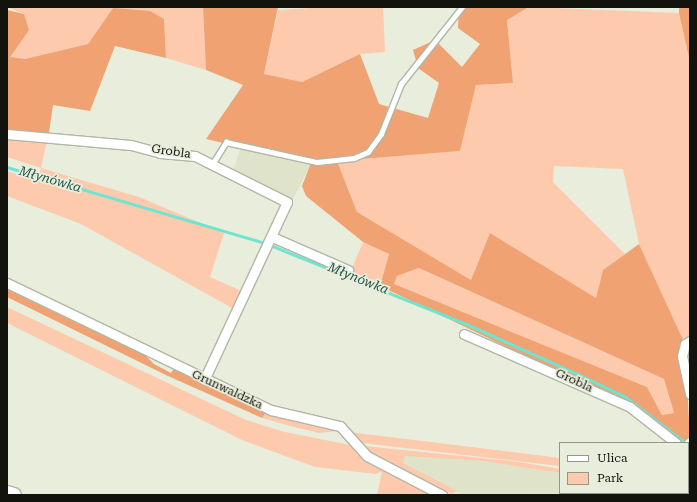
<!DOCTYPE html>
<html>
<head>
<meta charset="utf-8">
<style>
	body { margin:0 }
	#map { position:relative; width:697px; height:502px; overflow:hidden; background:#e9eddb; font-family:"Roboto Serif",serif }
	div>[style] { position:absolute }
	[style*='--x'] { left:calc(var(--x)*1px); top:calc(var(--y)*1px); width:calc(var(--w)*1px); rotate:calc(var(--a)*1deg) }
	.built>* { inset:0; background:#dee3ca }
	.green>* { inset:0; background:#fdcaad }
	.forest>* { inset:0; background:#f0a273 }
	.stream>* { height:2.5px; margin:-1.25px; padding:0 1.25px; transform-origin:1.25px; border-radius:1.25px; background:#6de5d2 }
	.roads { filter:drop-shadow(1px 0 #b2b6a5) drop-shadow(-1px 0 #b2b6a5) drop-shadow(0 1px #b2b6a5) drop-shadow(0 -1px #b2b6a5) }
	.service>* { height:4.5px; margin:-2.25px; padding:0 2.25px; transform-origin:2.25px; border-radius:2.25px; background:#fff }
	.minor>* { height:9px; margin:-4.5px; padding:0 4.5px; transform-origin:4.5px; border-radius:4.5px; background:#fff }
	.primary>* { height:14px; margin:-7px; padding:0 7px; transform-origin:7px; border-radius:7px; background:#fff }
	span { translate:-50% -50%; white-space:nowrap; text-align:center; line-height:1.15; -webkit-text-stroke:3.5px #e9eddb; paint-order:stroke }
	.street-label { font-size:12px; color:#12130d }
	.water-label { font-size:13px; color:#21544c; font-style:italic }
	.frame { position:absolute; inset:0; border:8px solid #12130d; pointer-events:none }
	.legend { position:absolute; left:559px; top:442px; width:130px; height:52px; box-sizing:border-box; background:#e9eddb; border:1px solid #939689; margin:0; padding:5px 7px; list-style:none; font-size:12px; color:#12130d }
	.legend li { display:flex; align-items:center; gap:8px; height:20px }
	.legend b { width:20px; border:1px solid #939689 }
</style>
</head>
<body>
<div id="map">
	<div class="built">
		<i style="clip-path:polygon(241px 147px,311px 164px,291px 203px,233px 171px)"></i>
		<i style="clip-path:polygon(405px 455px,483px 461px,560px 473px,560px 493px,594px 493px,463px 495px,403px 463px)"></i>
	</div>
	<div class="green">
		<i style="clip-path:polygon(7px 7px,203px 7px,206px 70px,166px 58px,164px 19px,113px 8px,88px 44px,25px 59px,10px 58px,24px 14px)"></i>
		<i style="clip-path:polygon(326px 7px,383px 7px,385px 52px,360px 54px,302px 82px,264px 74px,278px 10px)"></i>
		<i style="clip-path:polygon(529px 7px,679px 13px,690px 62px,690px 342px,685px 344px,639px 244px,623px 169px,554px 166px,553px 182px,625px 254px,603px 270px,596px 298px,490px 233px,471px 280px,357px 212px,337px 161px,460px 151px,476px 85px,513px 83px,507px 20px)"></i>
		<i style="clip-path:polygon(7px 136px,47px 140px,41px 168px,139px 197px,224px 233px,210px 277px,246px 293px,229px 328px,232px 308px,81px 224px,7px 196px,7px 171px,37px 181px,41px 168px,7px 157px)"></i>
		<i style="clip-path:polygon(363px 242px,389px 254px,380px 286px,351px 271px)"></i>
		<i style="clip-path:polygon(419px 268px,664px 379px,674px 413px,662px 415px,647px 387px,394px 284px,397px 276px)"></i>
		<i style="clip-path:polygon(7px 307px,246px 420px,285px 432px,350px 445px,357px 454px,383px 471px,432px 495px,377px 495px,382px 471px,376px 474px,315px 467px,242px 440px,7px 323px)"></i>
		<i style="clip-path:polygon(266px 412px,327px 426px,338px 431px,319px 433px,290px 426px,262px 418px)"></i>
		<i style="clip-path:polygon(349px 432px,560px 458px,560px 466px,354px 442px)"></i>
		<i style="clip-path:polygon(364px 446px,519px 462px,560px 469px,560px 473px,483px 461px,405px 456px,403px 463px,457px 491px,452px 494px,373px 456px)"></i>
	</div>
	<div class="forest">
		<i style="clip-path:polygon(evenodd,203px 7px,278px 7px,264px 74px,302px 82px,360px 54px,379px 104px,428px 118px,439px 83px,418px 68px,413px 50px,435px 40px,462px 67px,480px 44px,458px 28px,459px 7px,529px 7px,507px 20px,513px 83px,476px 85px,460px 151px,337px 161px,357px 212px,471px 280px,490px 233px,596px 298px,603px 270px,639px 244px,685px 344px,690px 440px,682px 443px,632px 407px,380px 286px,389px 254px,363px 242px,306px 196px,302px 186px,311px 163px,206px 139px,243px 85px,206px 70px,203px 7px,419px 268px,664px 379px,674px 413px,662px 415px,647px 387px,394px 284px,397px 276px,419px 268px)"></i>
		<i style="clip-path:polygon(679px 7px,690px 7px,690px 62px,679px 13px)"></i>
		<i style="clip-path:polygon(113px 8px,150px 11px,164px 19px,166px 58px,115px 46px,90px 111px,53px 105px,48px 139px,7px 134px,7px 10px,24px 14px,29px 30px,10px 57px,25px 59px,88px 44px)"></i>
		<i style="clip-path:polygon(7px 286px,143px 353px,154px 364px,171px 373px,174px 368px,266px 412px,262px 418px,168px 376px,7px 297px)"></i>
	</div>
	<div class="stream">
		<i style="--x:7;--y:167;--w:269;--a:16.4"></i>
		<i style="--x:270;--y:245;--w:207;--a:21.9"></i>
		<i style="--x:462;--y:322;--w:129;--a:24.2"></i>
		<i style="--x:580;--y:375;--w:51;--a:25.6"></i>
		<i style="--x:626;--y:397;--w:76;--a:37.5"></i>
	</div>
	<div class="roads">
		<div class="service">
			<i style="--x:213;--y:163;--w:25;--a:-58"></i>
			<i style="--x:226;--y:142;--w:93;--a:12.4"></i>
			<i style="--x:317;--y:162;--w:37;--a:-6"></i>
			<i style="--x:354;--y:158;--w:15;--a:-23"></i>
			<i style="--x:368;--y:152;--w:22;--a:-54"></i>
			<i style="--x:381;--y:134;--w:54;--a:-68.2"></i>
			<i style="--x:401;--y:84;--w:98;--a:-51.6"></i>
			<i style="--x:688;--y:452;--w:3;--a:45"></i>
		</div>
		<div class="minor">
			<i style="--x:7;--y:134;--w:124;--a:5.1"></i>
			<i style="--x:131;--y:145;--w:30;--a:15"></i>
			<i style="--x:160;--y:153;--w:35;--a:5"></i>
			<i style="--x:195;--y:156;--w:103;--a:26.6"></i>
			<i style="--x:287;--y:202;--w:196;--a:115"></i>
			<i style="--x:272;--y:237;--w:83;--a:23.5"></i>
			<i style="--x:7;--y:283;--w:293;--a:25.7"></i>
			<i style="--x:271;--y:410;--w:71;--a:13.1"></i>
			<i style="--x:340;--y:426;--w:40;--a:48"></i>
			<i style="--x:367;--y:456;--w:85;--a:27.5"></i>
			<i style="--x:464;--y:334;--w:181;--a:23.7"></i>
			<i style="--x:630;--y:407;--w:58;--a:38"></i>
			<i style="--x:690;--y:341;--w:6;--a:149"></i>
			<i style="--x:685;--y:344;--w:12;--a:104"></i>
			<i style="--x:682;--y:356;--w:39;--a:78"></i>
			<i style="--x:688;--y:444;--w:3;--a:-45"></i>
			<i style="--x:665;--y:495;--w:2;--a:-63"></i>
		</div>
		<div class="primary">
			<i style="--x:7;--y:493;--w:7;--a:16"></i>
		</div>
	</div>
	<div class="street-label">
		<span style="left:171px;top:152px;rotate:8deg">Grobla</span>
		<span style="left:574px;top:381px;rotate:25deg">Grobla</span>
		<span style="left:227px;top:390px;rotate:25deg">Grunwaldzka</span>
	</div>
	<div class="water-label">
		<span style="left:50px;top:180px;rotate:16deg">Młynówka</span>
		<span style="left:358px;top:279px;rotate:22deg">Młynówka</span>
	</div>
	<div class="frame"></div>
	<ul class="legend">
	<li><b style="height:5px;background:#fff"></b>Ulica</li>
	<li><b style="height:11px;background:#fdcaad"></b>Park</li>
	</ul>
</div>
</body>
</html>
